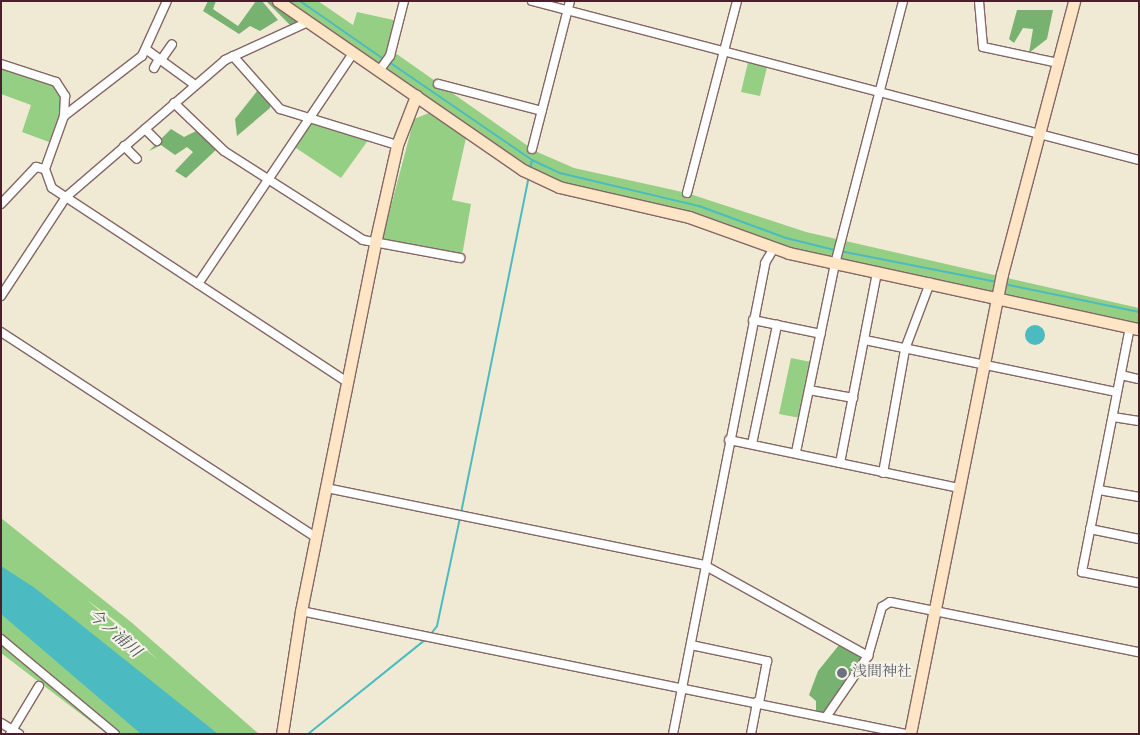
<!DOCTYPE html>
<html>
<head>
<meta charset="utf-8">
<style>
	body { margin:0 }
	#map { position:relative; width:1140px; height:735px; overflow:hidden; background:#f0ead4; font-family:"Old Standard TT","Noto Serif JP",serif }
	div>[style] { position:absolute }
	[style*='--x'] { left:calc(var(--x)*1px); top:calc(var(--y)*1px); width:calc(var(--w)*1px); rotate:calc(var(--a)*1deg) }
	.green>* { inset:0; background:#95cf83 }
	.forest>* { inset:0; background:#78b271 }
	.water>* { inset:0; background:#4cbbc1 }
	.round { border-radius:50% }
	.stream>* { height:2px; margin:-1px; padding:0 1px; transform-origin:1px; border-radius:1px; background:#4cbbc1 }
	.roads { filter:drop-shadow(1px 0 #846666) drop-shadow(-1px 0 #846666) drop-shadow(0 1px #846666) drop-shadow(0 -1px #846666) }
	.street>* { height:8px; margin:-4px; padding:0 4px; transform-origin:4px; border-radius:4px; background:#fff }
	.secondary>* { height:11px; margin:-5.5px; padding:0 5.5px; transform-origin:5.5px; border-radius:5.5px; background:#fde5c5 }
	.dots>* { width:14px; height:14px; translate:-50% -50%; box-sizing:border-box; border:2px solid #f7f3e8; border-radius:50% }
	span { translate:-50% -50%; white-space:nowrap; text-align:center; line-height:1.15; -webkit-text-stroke:4px #f7f3e8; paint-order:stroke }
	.worship-label { font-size:15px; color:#5b616d }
	.left { translate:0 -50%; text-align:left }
	.water-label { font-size:16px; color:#4b5660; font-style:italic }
	.frame { position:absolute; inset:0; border:2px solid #4a1f2b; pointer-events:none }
</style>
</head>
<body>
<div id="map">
	<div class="green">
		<i style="clip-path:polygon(278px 1px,318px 1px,353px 25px,357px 12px,398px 21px,391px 50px,535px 151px,574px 168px,687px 193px,806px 232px,1139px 308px,1139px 328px,832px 263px,691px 214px,552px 184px)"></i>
		<i style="clip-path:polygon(749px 58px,768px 63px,760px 96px,741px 92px)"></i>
		<i style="clip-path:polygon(1px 64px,56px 82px,65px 101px,49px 142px,22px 132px,31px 105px,1px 94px)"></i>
		<i style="clip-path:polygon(429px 113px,466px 138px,452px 200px,471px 204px,462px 256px,382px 240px,414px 119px)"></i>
		<i style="clip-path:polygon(310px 118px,369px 139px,341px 178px,293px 146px)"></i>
		<i style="clip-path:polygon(791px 358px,811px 362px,800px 418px,779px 414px)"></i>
		<i style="clip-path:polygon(evenodd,1px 518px,131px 622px,259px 734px,107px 734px,1px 653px,1px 518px,87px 600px,117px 622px,159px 661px,87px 600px)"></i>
	</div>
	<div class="forest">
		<i style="clip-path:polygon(208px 1px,216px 1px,213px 9px,238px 26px,256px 1px,262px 1px,278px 20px,260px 31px,250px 26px,239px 34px,203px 11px)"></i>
		<i style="clip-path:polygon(266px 1px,274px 1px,299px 21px,291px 26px)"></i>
		<i style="clip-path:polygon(1017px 10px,1053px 10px,1047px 39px,1029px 53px,1033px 29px,1023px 28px,1014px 43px,1009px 39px)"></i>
		<i style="clip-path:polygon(258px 90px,271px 102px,270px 108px,237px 136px,235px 119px)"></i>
		<i style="clip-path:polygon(171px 129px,184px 137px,198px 130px,217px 149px,186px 178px,175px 171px,193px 152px,187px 147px,175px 155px,161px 145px,149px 151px)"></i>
		<i style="clip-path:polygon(839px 645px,868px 656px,828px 714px,816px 712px,816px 701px,809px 695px,818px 671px)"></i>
	</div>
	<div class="water">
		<i class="round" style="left:1025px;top:325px;width:20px;height:20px"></i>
		<i style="clip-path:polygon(1px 566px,35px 588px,218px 734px,141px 734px,1px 614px)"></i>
	</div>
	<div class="stream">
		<i style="--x:300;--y:1;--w:103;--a:34.8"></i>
		<i style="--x:389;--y:62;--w:173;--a:34.4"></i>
		<i style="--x:532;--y:160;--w:31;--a:25"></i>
		<i style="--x:560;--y:173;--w:143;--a:13.4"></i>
		<i style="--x:699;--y:206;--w:93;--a:20.2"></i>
		<i style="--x:786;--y:238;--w:50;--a:13.8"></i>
		<i style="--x:530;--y:170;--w:10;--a:-79"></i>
		<i style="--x:840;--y:251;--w:160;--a:11.2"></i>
		<i style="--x:1004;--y:284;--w:138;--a:11.7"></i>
		<i style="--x:461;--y:513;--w:343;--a:-78.6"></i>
		<i style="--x:430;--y:635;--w:11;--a:-52"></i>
		<i style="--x:437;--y:626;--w:110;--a:-78"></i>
		<i style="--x:308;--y:734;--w:151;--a:-38.8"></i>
	</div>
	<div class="roads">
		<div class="street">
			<i style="--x:532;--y:1;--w:627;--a:14.68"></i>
			<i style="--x:979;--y:1;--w:46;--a:85"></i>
			<i style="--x:983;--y:47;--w:77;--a:12"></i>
			<i style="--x:147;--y:50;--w:59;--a:36.1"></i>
			<i style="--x:233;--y:56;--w:71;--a:48.4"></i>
			<i style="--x:280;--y:109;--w:122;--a:17.1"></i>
			<i style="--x:161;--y:60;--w:19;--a:-55"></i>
			<i style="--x:1;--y:64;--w:58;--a:18.1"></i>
			<i style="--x:56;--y:82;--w:17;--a:57"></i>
			<i style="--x:65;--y:96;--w:20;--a:93"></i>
			<i style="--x:64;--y:116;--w:56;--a:109.7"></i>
			<i style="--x:45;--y:169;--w:20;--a:70"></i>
			<i style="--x:52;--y:188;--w:353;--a:33.3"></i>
			<i style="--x:154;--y:68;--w:10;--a:-61"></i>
			<i style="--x:379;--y:71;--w:19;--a:-54"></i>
			<i style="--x:390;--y:56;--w:57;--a:-75.7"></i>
			<i style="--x:438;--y:84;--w:107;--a:14.6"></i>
			<i style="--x:174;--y:103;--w:69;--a:43.8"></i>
			<i style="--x:224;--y:151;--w:165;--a:32.6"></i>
			<i style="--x:363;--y:240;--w:99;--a:10.5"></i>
			<i style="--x:64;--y:116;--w:98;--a:-37.6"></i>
			<i style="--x:142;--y:56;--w:60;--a:-65.6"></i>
			<i style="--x:145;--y:129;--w:17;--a:45"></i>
			<i style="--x:124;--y:146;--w:18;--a:45"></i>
			<i style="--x:532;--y:149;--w:153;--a:-75.6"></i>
			<i style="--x:687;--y:193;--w:198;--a:-75.4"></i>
			<i style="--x:1;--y:204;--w:51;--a:-46.6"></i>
			<i style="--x:36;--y:167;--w:9;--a:13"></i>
			<i style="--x:198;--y:284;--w:278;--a:-56.1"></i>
			<i style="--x:1;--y:296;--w:118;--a:-56.7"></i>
			<i style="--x:66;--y:197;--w:210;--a:-40.7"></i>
			<i style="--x:225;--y:60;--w:91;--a:-24.6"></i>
			<i style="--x:753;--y:320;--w:69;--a:11.6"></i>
			<i style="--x:1130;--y:327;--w:250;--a:101.1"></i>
			<i style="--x:1082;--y:572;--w:58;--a:10.9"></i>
			<i style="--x:1;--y:332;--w:376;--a:33.1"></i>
			<i style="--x:865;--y:340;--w:257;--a:11.7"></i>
			<i style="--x:1121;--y:375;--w:18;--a:13"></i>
			<i style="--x:809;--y:390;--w:45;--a:10.3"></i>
			<i style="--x:1113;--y:417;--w:26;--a:9"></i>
			<i style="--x:729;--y:440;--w:234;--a:11.8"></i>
			<i style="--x:752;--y:444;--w:122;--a:-78.1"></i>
			<i style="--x:796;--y:452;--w:192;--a:-78.3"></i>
			<i style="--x:835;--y:264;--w:272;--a:-75.5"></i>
			<i style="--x:840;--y:463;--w:195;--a:-79"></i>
			<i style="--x:883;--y:473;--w:126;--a:-79.9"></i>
			<i style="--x:905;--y:349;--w:71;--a:-69.3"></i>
			<i style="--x:326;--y:488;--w:386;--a:11.5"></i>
			<i style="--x:704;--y:565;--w:188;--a:29"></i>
			<i style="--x:868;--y:656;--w:51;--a:-74.1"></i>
			<i style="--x:882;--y:607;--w:9;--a:-32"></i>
			<i style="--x:890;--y:602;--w:254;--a:11.4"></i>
			<i style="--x:1099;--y:490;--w:41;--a:9.9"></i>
			<i style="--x:1090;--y:529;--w:50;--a:11.5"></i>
			<i style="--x:301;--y:611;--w:617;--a:11.49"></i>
			<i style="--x:1;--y:639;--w:148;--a:39.8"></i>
			<i style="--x:691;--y:645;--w:78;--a:11.9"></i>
			<i style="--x:767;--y:661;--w:43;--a:100.8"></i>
			<i style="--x:826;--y:717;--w:74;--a:-55.5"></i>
			<i style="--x:1;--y:723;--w:21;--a:31"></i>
			<i style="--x:10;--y:734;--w:56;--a:-58.9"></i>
			<i style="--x:673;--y:734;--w:480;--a:-78.9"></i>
			<i style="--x:765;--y:263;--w:17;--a:-59"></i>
			<i style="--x:751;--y:734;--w:33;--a:-79"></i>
		</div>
		<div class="secondary">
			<i style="--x:278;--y:1;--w:298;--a:34.6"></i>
			<i style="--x:523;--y:170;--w:40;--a:25"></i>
			<i style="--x:559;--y:187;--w:133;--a:13"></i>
			<i style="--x:689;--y:217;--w:106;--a:19.8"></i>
			<i style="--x:789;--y:253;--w:358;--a:12.3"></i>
			<i style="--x:282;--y:734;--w:124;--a:-81.2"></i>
			<i style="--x:301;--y:611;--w:375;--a:-78.6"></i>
			<i style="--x:375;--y:243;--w:100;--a:-77.3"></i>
			<i style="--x:397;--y:145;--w:53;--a:-68.8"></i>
			<i style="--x:910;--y:734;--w:469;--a:-78.7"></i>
			<i style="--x:1002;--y:274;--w:282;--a:-75.2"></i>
		</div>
	</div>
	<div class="dots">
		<i style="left:842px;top:673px;background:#6b7280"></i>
	</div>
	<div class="worship-label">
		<span class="left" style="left:852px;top:673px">浅間神社</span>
	</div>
	<div class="water-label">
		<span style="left:114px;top:634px;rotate:41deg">今ノ浦川</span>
	</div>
	<div class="frame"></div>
</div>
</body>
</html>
